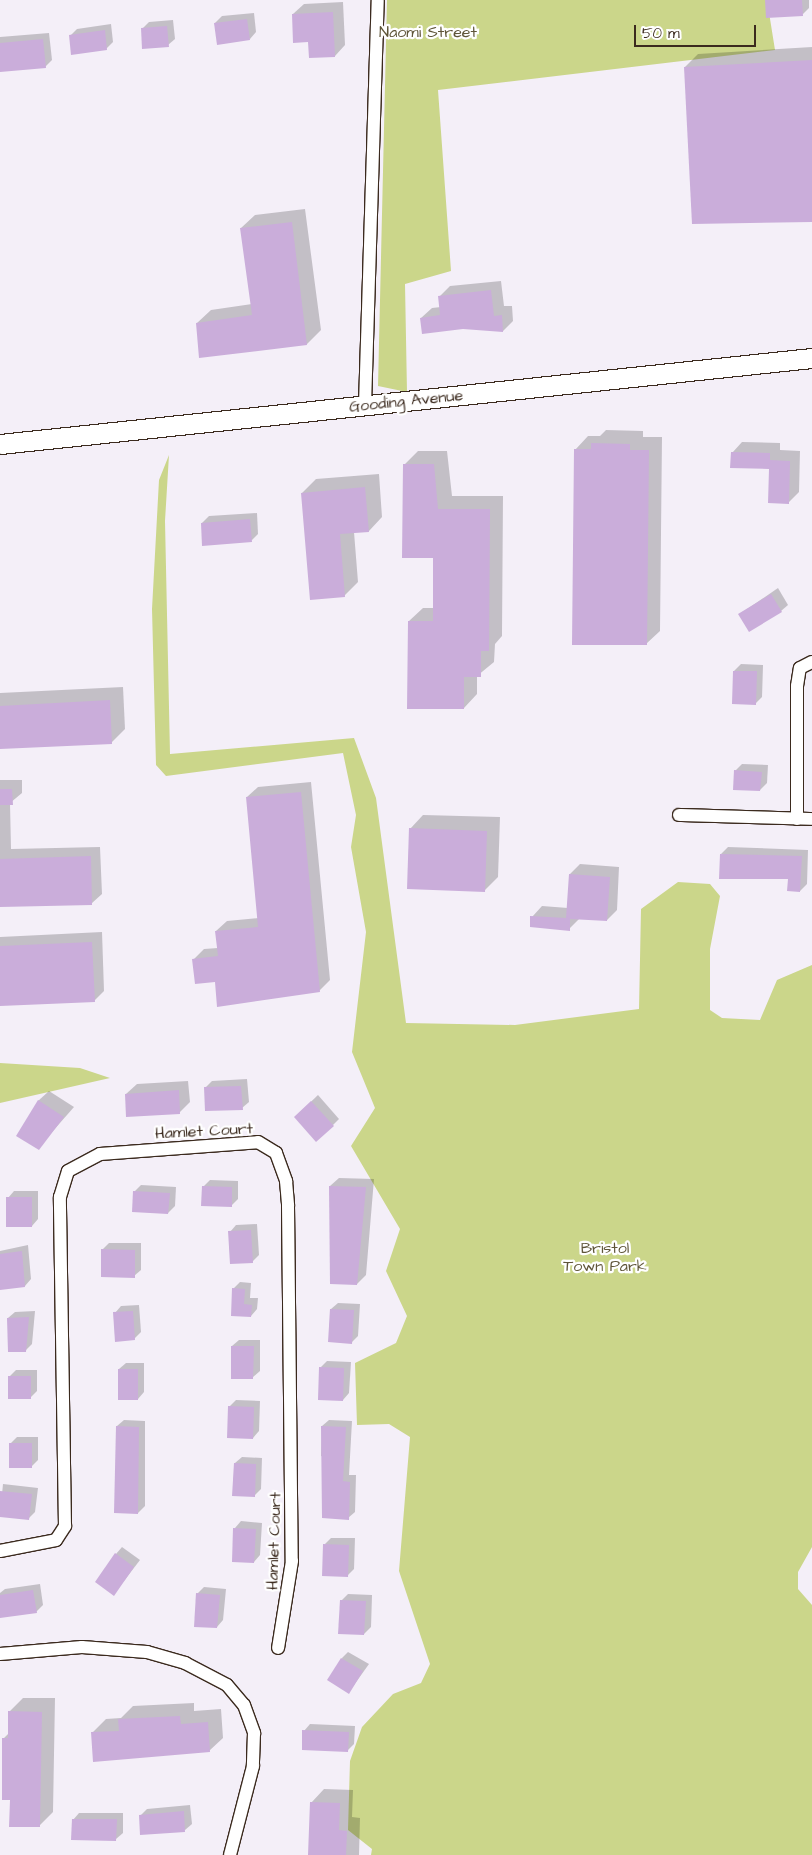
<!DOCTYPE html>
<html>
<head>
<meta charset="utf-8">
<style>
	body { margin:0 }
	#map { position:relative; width:812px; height:1855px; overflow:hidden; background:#f4eff8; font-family:"Architects Daughter",sans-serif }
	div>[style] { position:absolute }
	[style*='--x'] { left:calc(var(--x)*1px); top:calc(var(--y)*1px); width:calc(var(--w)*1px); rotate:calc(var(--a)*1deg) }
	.green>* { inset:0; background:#cbd68a }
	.shadow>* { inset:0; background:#0003 }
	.building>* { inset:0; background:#caadda }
	.roads { filter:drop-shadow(1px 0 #3b2a1e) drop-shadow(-1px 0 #3b2a1e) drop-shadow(0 1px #3b2a1e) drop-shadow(0 -1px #3b2a1e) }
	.minor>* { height:12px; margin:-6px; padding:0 6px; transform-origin:6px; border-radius:6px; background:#fff }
	.secondary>* { height:19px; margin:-9.5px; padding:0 9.5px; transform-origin:9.5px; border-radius:9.5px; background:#fff }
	span { translate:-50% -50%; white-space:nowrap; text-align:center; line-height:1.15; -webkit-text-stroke:4.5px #fff; paint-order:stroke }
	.park-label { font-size:16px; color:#5f5539 }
	.street-label { font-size:16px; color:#3b2a1e }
	.scale { position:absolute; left:634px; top:25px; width:122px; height:22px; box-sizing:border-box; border:2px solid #3b2a1e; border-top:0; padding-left:6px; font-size:15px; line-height:18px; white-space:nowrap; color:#3b2a1e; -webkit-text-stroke:4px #fff; paint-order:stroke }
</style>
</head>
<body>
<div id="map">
	<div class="green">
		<i style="clip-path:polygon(387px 0,767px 0,775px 50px,438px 90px,451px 271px,405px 284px,407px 392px,378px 386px)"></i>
		<i style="clip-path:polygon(169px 455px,165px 521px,170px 754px,354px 738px,376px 798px,406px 1023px,515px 1025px,639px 1009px,641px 909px,678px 882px,710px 884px,720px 896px,710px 949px,710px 1010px,722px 1018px,760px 1020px,777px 980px,812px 965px,812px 1547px,798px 1572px,798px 1589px,812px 1605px,812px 1855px,371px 1855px,372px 1849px,348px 1830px,350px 1761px,362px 1727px,393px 1694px,421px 1683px,430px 1664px,399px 1571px,410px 1437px,389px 1424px,357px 1425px,355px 1363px,396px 1343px,407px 1316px,386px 1271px,400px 1229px,351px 1146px,375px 1108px,352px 1052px,366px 932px,351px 847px,356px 815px,343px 753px,166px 776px,156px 765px,152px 609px,159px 480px)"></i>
		<i style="clip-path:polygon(0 1063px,80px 1068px,110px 1078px,0 1103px)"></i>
	</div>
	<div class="shadow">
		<i style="clip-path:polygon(766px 0,809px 0,809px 8px,803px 14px)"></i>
		<i style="clip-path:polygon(343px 2px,345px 45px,335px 56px,309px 41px,293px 14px,304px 4px)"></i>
		<i style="clip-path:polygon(254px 13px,256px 32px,250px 39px,215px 23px,222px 16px)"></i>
		<i style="clip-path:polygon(173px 20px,175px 39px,168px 45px,142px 29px,149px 22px)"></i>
		<i style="clip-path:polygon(111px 24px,113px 42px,106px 49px,70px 36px,77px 29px)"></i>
		<i style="clip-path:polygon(49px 33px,52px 60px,45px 67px,0 71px,0 37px)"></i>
		<i style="clip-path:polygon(812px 47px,812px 220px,685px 67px,698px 54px)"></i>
		<i style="clip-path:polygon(305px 209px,321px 330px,307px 344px,200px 356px,197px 323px,211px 310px,252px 304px,241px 228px,255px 215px)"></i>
		<i style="clip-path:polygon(501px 281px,504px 306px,512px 306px,513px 321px,503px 331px,421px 318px,432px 308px,441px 307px,439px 297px,450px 286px)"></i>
		<i style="clip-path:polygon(606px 430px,643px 431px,643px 437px,662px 437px,660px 631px,646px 644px,575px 450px,588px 436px,600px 436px)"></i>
		<i style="clip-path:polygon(742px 442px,780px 443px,780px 450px,800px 451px,799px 492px,788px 503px,770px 467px,732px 453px)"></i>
		<i style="clip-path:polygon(418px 451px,447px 451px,452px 496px,503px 496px,502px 636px,495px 644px,494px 662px,477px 676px,477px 694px,464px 708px,409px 621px,423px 608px,434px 608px,434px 557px,404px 465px)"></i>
		<i style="clip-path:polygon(379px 474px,382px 517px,369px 531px,354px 532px,358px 582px,344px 596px,302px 493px,316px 479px)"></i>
		<i style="clip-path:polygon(257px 513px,258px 534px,252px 540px,202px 523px,209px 516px)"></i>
		<i style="clip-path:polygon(778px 588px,788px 605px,781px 611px,740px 614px)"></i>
		<i style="clip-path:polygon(741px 664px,763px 665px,762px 697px,755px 704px,734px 671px)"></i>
		<i style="clip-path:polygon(123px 687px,125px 729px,111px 743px,0 748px,0 693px)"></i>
		<i style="clip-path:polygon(742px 764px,768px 765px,767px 783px,760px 790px,735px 771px)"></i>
		<i style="clip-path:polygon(0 780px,22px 780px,22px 793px,10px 803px,11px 849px,100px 847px,102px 894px,92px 903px,0 906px)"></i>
		<i style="clip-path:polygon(311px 782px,330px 980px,319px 991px,216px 980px,194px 959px,204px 949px,218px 948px,216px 931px,227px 921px,259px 918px,247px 797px,258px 787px)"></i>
		<i style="clip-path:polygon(423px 815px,500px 817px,498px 877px,484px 891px,410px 829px)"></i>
		<i style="clip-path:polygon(728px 847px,808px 850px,807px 884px,800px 891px,789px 878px,721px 854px)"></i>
		<i style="clip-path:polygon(580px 864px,619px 867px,617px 910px,607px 920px,580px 918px,569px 929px,532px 917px,542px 906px,568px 908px,570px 874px)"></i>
		<i style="clip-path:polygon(102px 932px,104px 991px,94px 1001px,0 1005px,0 937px)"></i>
		<i style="clip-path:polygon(247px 1079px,249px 1102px,242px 1108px,205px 1088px,212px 1081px)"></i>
		<i style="clip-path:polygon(188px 1081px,190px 1102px,179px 1113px,126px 1094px,137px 1084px)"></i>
		<i style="clip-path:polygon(49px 1091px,74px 1107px,38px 1148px,38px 1101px)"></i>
		<i style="clip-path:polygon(318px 1095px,339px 1119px,333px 1125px,295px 1117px)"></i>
		<i style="clip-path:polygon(339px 1178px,374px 1179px,366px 1275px,357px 1284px,330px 1186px)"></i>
		<i style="clip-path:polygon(210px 1180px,238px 1181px,238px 1199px,231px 1206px,203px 1187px)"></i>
		<i style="clip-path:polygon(141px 1185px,176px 1187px,175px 1206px,168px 1213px,134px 1192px)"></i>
		<i style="clip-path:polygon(14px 1191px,38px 1191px,38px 1219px,32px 1226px,8px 1198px)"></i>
		<i style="clip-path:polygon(257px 1224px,259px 1255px,252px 1262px,230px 1232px,236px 1225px)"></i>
		<i style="clip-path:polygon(109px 1243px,141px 1243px,141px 1270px,134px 1276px,102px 1250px)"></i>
		<i style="clip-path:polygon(28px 1245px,31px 1279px,25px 1286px,0 1288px,0 1251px)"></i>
		<i style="clip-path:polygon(240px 1282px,251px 1283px,250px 1298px,258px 1298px,257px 1309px,251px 1316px,233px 1289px)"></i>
		<i style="clip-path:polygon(338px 1303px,360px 1304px,358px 1336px,352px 1342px,331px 1309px)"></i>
		<i style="clip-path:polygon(139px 1305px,141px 1332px,134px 1339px,115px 1313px,121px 1306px)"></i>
		<i style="clip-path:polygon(35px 1311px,32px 1344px,26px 1350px,8px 1318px,15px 1312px)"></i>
		<i style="clip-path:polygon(239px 1340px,260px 1340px,260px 1371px,253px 1377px,232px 1346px)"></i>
		<i style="clip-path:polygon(327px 1361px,351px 1362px,349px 1393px,343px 1400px,321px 1367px)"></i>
		<i style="clip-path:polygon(126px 1363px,144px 1363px,144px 1392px,138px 1399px,119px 1369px)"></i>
		<i style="clip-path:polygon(16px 1370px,37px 1370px,37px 1391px,30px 1398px,9px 1377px)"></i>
		<i style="clip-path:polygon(236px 1400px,260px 1401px,259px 1431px,253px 1438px,229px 1407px)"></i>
		<i style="clip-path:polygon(124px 1420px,145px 1421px,145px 1506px,138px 1513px,117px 1426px)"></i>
		<i style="clip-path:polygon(329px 1420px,352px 1421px,349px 1475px,356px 1475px,355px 1512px,348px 1518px,326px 1457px,321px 1456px,322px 1426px)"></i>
		<i style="clip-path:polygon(17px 1437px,38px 1437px,38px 1460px,31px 1467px,10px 1444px)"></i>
		<i style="clip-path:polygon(242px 1457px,262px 1458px,261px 1489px,254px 1496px,235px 1463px)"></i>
		<i style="clip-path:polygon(3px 1484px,38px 1488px,35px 1512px,28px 1519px,0 1515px)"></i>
		<i style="clip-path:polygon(241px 1521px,262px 1523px,260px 1555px,254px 1562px,235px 1528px)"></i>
		<i style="clip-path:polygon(331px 1538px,355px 1538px,354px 1569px,347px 1576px,325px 1544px)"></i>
		<i style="clip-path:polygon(122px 1547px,140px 1560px,114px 1594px,116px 1554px)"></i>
		<i style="clip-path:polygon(40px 1584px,43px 1605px,36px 1612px,0 1611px,0 1593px,5px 1589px)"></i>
		<i style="clip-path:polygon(204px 1587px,226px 1589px,223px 1620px,217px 1627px,197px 1594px)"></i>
		<i style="clip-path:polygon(348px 1594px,372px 1595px,371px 1627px,364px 1634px,341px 1601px)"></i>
		<i style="clip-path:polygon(348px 1652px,369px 1664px,349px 1692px,342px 1658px)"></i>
		<i style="clip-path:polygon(23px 1698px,55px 1698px,53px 1812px,39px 1826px,11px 1799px,4px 1738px,9px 1733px,10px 1711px)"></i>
		<i style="clip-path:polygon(194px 1703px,194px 1711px,221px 1709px,223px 1738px,209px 1751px,92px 1733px,106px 1719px,121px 1718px,133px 1706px)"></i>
		<i style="clip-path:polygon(310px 1724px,355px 1726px,354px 1744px,348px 1750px,304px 1731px)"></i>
		<i style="clip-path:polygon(324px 1789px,353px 1790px,352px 1817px,360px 1818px,359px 1855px,309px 1855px,311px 1803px)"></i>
		<i style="clip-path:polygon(190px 1805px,192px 1824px,185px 1830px,140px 1816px,147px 1809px)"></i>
		<i style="clip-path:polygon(79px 1813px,123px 1813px,123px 1833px,116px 1839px,73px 1820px)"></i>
	</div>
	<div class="building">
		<i style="clip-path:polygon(765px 0,802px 0,803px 16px,766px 18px)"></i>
		<i style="clip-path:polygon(333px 12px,335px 57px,309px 58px,308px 42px,293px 43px,292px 14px)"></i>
		<i style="clip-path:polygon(247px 19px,250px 40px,217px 45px,214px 23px)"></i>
		<i style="clip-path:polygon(167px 26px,169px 47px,142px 49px,141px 28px)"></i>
		<i style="clip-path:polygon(105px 30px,107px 50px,71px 55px,69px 35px)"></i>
		<i style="clip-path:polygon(43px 39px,46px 68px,0 72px,0 43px)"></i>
		<i style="clip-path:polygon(812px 60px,812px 222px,692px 224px,684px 67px)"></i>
		<i style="clip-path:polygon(292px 222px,307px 345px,199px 358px,196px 323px,252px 315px,240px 228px)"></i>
		<i style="clip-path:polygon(491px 290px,494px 316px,502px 315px,503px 332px,463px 329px,422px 334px,420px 318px,440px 315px,438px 296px)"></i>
		<i style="clip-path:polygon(591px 443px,630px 444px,630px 450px,649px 450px,647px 645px,572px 645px,574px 449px,591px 449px)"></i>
		<i style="clip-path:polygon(731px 452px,770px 453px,770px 460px,790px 461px,789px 504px,768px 503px,769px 469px,730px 468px)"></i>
		<i style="clip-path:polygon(403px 464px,434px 464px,438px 509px,490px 509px,489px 651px,481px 651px,481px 677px,464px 677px,464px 709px,407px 709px,408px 621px,433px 621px,433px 558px,402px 558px)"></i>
		<i style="clip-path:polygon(365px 487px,369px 532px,340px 534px,345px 597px,310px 600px,301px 493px)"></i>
		<i style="clip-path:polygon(250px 519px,252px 542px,202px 546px,201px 523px)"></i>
		<i style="clip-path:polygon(771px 594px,782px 612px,749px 632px,738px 614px)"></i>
		<i style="clip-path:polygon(733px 671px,757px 671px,756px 705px,732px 704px)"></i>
		<i style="clip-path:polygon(110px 700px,112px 744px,0 749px,0 706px)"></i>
		<i style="clip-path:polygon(734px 770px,762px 772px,760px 791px,733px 790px)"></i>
		<i style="clip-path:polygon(0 789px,12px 789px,13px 805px,0 805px)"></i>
		<i style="clip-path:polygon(301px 792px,320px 992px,217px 1007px,215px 982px,195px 984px,192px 959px,218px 956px,215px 931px,258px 927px,246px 797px)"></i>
		<i style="clip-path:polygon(409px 828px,487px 831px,485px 892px,407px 889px)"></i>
		<i style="clip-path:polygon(720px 854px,802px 856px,800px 892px,787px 891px,788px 879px,719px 879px)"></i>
		<i style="clip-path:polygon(91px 856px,92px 905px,0 907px,0 859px)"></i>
		<i style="clip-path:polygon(569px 874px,610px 877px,607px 921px,570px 919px,570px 931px,530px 927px,530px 916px,566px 918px)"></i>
		<i style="clip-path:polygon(92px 942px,95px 1002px,0 1006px,0 946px)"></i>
		<i style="clip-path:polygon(241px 1086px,243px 1110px,205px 1111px,204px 1087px)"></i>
		<i style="clip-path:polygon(179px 1090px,180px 1114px,126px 1117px,125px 1094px)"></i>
		<i style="clip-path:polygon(38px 1100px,64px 1117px,39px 1150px,16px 1136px)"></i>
		<i style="clip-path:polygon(311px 1101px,334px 1126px,316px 1142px,294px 1117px)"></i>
		<i style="clip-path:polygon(202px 1186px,232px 1187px,232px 1207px,201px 1206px)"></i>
		<i style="clip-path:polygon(329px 1186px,366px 1187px,357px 1285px,330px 1284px)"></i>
		<i style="clip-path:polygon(133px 1191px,170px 1193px,168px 1214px,132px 1212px)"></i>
		<i style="clip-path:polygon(6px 1197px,32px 1197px,32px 1227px,6px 1227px)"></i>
		<i style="clip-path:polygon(251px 1230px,253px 1263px,230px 1264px,228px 1231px)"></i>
		<i style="clip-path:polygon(101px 1249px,135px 1250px,135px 1278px,101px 1277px)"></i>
		<i style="clip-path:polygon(22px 1251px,25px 1287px,0 1290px,0 1254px)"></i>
		<i style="clip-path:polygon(232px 1288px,245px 1289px,244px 1304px,252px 1305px,251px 1317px,231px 1316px)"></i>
		<i style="clip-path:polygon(330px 1309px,354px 1310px,352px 1344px,328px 1342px)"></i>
		<i style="clip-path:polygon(133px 1311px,135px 1340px,115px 1342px,113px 1312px)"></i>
		<i style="clip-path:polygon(29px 1317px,26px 1352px,8px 1352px,7px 1318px)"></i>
		<i style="clip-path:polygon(231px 1346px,254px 1346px,253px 1379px,231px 1379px)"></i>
		<i style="clip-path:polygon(319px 1367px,344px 1368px,343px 1401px,318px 1400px)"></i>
		<i style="clip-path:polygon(118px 1369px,138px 1369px,138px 1400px,118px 1400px)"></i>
		<i style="clip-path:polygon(8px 1376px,31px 1376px,31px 1399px,8px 1399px)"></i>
		<i style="clip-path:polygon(228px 1406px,254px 1407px,253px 1439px,227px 1438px)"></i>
		<i style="clip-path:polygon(116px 1426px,139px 1427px,138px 1514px,114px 1513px)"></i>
		<i style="clip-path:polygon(321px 1426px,346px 1427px,343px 1481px,350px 1482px,349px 1520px,322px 1518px)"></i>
		<i style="clip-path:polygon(9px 1443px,32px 1443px,32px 1468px,9px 1468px)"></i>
		<i style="clip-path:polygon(234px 1463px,256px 1464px,255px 1497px,232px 1496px)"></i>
		<i style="clip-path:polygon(0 1491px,32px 1494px,29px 1520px,0 1517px)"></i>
		<i style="clip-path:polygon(233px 1528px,256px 1529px,254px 1563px,232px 1562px)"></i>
		<i style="clip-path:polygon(323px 1544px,349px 1545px,348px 1577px,322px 1576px)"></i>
		<i style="clip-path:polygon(115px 1553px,134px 1567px,114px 1596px,95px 1582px)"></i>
		<i style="clip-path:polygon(33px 1590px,37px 1613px,0 1618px,0 1595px)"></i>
		<i style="clip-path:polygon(196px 1593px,220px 1595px,217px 1628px,194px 1627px)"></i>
		<i style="clip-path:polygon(340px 1600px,366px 1601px,364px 1635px,338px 1634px)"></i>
		<i style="clip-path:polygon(341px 1658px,363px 1671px,349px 1694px,327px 1680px)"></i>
		<i style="clip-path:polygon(8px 1711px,42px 1712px,40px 1827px,9px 1827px,10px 1800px,2px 1800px,2px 1738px,8px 1738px)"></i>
		<i style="clip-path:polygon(180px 1716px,181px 1724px,208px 1722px,210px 1752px,93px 1762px,91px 1732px,119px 1731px,118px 1719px)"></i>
		<i style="clip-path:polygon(302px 1730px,349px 1732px,348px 1752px,302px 1750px)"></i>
		<i style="clip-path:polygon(310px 1802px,340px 1803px,339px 1830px,347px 1831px,346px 1855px,308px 1855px)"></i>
		<i style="clip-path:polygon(184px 1811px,185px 1832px,140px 1835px,139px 1815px)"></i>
		<i style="clip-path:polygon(72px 1819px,117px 1819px,116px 1841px,71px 1840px)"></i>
	</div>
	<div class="roads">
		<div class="minor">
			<i style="--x:365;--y:405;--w:405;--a:-88.2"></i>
			<i style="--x:679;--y:815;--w:133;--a:1.7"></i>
			<i style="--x:797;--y:819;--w:133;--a:-90"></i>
			<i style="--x:797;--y:686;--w:18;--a:-81"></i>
			<i style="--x:800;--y:668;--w:13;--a:-27"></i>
			<i style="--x:0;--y:1551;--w:57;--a:-11.1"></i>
			<i style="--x:56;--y:1540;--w:17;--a:-57"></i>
			<i style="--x:65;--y:1526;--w:329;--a:-90.9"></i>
			<i style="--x:60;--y:1197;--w:27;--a:-73"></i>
			<i style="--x:68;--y:1171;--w:36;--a:-28"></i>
			<i style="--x:100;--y:1154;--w:158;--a:-4.3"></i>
			<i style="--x:258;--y:1142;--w:21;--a:31"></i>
			<i style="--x:276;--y:1153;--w:30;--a:70"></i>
			<i style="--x:286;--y:1181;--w:25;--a:85"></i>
			<i style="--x:288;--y:1206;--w:355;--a:89.4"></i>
			<i style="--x:292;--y:1561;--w:88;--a:99.1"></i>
			<i style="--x:0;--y:1654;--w:82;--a:-4.9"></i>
			<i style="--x:82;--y:1647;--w:65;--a:4.4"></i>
			<i style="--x:147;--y:1652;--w:40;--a:16"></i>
			<i style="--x:185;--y:1663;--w:47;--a:27.6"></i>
			<i style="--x:227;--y:1685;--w:26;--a:50"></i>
			<i style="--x:244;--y:1705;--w:30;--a:70"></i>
			<i style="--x:254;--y:1733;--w:33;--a:92"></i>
			<i style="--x:253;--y:1766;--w:92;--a:104.5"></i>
		</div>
		<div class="secondary">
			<i style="--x:0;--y:444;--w:817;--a:-6.05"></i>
		</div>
	</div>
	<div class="park-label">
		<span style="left:428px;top:32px">Naomi Street</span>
		<span style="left:605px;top:1257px">Bristol<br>Town Park</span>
	</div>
	<div class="street-label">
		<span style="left:406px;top:401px;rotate:-6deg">Gooding Avenue</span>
		<span style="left:204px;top:1131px;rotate:-3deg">Hamlet Court</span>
		<span style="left:274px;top:1541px;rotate:-88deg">Hamlet Court</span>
	</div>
	<div class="scale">50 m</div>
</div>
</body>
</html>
